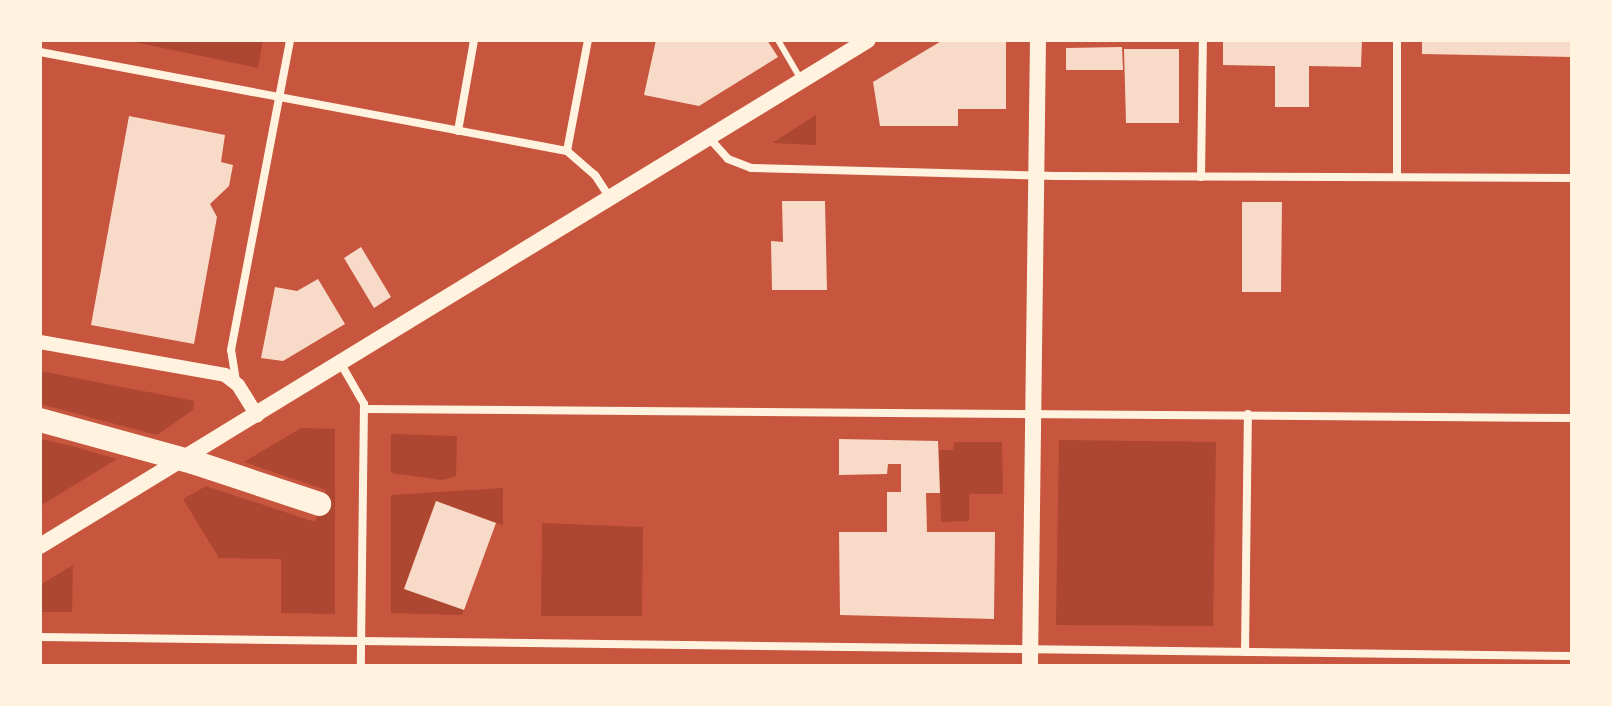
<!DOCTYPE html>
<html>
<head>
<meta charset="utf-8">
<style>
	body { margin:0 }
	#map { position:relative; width:1612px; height:706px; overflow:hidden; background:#c8553d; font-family:Figtree,sans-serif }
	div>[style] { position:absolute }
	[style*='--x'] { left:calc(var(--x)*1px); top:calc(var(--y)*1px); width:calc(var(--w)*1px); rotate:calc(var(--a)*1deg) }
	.green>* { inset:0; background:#ae4732 }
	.building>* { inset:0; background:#f7dbc8 }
	.service>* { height:6px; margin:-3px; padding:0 3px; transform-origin:3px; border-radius:3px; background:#fff3e0 }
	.minor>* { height:8px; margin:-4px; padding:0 4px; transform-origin:4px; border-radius:4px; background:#fff3e0 }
	.tertiary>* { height:14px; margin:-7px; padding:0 7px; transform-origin:7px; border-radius:7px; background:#fff3e0 }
	.secondary>* { height:16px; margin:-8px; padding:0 8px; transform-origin:8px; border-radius:8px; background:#fff3e0 }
	.motorway>* { height:24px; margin:-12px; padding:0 12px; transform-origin:12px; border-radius:12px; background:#fff3e0 }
	span { translate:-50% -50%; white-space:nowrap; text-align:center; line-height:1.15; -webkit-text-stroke:6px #fff3e0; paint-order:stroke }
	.frame { position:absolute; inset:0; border:42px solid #fff3e0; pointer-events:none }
</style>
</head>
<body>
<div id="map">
	<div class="green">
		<i style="clip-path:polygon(125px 40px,203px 41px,263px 40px,258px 68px)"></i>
		<i style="clip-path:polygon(816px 115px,816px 145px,772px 143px)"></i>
		<i style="clip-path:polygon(40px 371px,194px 401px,193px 410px,157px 435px,40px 404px)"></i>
		<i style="clip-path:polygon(301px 428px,335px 429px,335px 614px,281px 613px,281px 559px,219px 558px,183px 499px,206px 486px,315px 522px,326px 490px,244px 462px)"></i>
		<i style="clip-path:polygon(391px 434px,457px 436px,456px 476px,442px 480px,391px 473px)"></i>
		<i style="clip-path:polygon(40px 439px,72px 446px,117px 459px,40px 506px)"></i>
		<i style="clip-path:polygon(1059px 440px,1216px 442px,1213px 626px,1056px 625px)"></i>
		<i style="clip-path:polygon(954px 442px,1002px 442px,1003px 494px,969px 494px,969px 521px,941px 522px,939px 450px,953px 450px)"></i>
		<i style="clip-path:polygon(503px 488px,503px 525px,436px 502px,404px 588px,464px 610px,462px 615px,391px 613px,391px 495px)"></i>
		<i style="clip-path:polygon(542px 523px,643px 527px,642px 616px,541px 616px)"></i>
		<i style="clip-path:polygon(73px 565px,72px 612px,40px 612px,40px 585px)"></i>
	</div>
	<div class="building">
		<i style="clip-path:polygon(656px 40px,767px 40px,778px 57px,699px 106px,644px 95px)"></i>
		<i style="clip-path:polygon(943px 40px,1006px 40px,1006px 109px,958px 109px,958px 126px,880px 126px,873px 82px)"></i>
		<i style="clip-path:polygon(1223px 40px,1362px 40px,1361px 67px,1309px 66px,1309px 107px,1275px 107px,1275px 66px,1223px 65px)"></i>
		<i style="clip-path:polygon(1422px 40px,1572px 40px,1572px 57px,1422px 54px)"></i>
		<i style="clip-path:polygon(1122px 47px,1123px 70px,1066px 70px,1066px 48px)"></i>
		<i style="clip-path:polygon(1124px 49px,1179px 49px,1179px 123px,1126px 123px)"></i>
		<i style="clip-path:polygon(129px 116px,225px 135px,221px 162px,233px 165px,229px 186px,210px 204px,217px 217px,194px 344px,91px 325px)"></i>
		<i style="clip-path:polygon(782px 201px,825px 201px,827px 290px,772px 290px,771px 241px,783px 242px)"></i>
		<i style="clip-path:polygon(1242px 202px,1282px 202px,1281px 292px,1242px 292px)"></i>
		<i style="clip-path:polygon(361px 247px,391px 297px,374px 308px,344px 258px)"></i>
		<i style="clip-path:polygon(318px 279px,345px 324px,283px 361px,261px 358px,275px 287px,297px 291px)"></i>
		<i style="clip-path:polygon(839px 439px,938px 441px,940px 493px,926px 493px,927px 532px,995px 532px,994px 619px,840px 615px,839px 532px,887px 532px,887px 492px,901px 492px,901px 464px,888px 464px,887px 474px,839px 475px)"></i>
		<i style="clip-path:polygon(436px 501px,496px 523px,464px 610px,404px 589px)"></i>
	</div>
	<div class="service">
		<i style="--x:778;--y:40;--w:44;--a:59.9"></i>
	</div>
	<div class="minor">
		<i style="--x:1397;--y:40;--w:137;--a:90"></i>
		<i style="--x:40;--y:52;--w:536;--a:10.64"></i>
		<i style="--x:567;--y:151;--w:37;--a:41"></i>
		<i style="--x:595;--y:175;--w:30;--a:57"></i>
		<i style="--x:458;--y:131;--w:92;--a:-80"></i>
		<i style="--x:711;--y:140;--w:25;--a:48"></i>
		<i style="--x:728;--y:159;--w:25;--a:21"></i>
		<i style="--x:751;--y:168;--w:305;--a:1.5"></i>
		<i style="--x:1056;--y:176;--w:516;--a:0.22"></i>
		<i style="--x:567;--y:151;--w:113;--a:-79.3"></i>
		<i style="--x:1201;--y:177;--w:137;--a:-89.2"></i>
		<i style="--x:341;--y:364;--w:46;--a:60.1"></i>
		<i style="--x:364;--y:404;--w:262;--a:90.7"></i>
		<i style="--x:236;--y:381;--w:31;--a:-99"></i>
		<i style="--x:231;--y:350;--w:316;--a:-79.2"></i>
		<i style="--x:364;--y:409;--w:1208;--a:0.43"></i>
		<i style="--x:40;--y:637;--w:1532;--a:0.71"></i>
		<i style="--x:1245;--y:652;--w:238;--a:-89.3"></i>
	</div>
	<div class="tertiary">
		<i style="--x:40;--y:342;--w:188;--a:10.1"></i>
		<i style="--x:225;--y:375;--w:16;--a:38"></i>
		<i style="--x:238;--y:385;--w:36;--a:58"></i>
	</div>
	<div class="secondary">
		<i style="--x:40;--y:546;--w:970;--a:-31.43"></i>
		<i style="--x:1030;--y:666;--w:626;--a:-89.27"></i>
	</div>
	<div class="motorway">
		<i style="--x:40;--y:420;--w:159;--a:15.4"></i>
		<i style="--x:193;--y:462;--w:133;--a:18.4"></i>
	</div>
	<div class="frame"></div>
</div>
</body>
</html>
